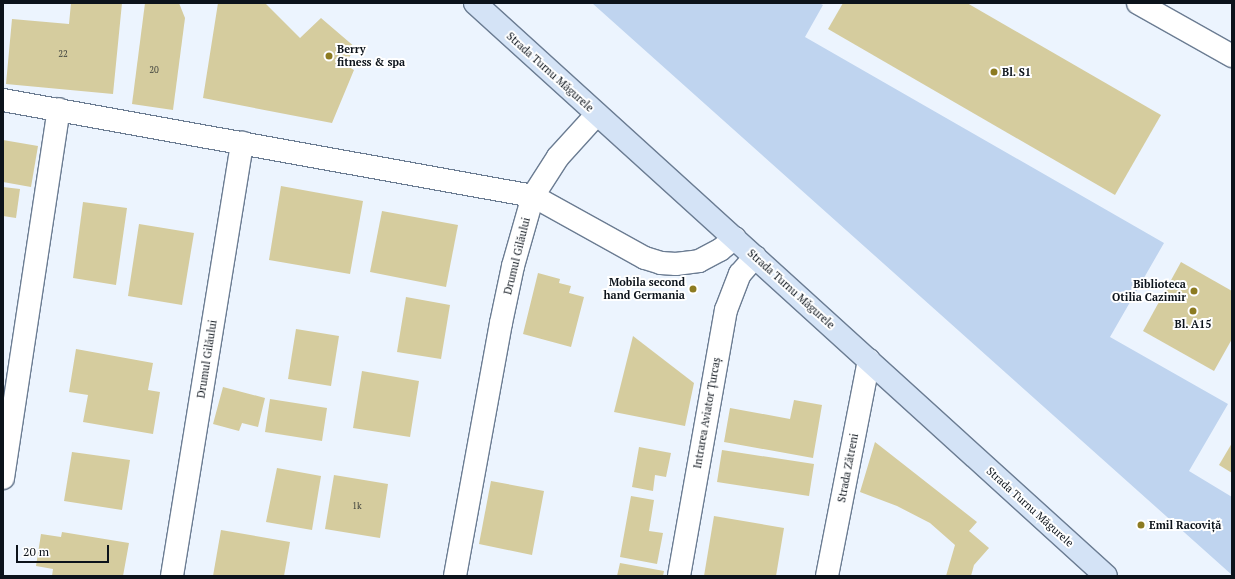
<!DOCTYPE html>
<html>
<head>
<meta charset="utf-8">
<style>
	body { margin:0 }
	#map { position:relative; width:1235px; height:579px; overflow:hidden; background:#ecf4fe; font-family:"PT Serif",serif }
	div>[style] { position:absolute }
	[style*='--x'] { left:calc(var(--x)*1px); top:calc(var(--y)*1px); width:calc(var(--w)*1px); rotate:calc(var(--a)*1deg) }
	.green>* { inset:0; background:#bfd4ef }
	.building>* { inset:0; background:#d5cc9e }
	.roads { filter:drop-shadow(1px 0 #6b7c92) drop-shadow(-1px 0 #6b7c92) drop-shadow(0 1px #6b7c92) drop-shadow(0 -1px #6b7c92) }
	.minor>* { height:22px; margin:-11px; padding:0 11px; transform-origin:11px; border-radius:11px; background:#fff }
	.secondary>* { height:22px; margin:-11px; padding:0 11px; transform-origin:11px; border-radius:11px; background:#d4e3f6 }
	.dots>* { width:11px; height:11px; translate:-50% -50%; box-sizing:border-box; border:2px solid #fff; border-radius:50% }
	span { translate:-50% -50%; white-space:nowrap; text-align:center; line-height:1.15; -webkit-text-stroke:4px #fff; paint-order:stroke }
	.number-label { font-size:9px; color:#3e413c }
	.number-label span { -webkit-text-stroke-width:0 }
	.poi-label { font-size:11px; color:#0c131b; font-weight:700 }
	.left { translate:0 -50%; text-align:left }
	.right { translate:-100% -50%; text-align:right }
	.street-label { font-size:11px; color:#0c131b }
	.frame { position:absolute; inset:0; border:4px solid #0c131b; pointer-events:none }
	.scale { position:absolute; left:16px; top:545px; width:93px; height:18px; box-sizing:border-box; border:2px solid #0c131b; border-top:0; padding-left:5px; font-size:12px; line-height:14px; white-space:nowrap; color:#0c131b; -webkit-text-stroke:3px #fff; paint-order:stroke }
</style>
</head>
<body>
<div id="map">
	<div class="green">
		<i style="clip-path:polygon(592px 3px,819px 3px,823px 5px,805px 37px,1164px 243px,1110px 337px,1228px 404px,1189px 471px,1232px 497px,1232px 575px)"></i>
	</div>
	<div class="building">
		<i style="clip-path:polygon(71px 3px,122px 3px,113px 94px,6px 84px,12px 19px,69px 24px)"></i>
		<i style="clip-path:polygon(145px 3px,179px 3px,185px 18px,173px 110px,132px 104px)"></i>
		<i style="clip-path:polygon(218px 3px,265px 3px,300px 38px,321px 18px,356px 48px,344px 64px,354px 70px,332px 123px,203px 98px)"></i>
		<i style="clip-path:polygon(843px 3px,967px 3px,1161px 115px,1115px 195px,828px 29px)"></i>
		<i style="clip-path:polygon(3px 140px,38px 146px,31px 187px,3px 182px)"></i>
		<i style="clip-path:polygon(281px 186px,363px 201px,350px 274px,269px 260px)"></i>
		<i style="clip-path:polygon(3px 187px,20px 189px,16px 218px,3px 216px)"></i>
		<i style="clip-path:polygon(83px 202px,127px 208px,116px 285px,73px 278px)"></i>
		<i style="clip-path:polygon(382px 211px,458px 225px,446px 287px,370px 272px)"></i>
		<i style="clip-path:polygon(139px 224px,194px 233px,182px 305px,128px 296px)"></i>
		<i style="clip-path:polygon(1181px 262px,1232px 291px,1232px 339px,1214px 371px,1143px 331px)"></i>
		<i style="clip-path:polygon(538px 273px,560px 279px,559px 283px,571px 286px,569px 293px,584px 297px,571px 347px,523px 334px)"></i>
		<i style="clip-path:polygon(406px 297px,450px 305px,441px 359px,397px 352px)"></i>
		<i style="clip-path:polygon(296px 329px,339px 336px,331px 386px,288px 379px)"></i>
		<i style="clip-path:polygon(633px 336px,694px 383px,685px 426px,614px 412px)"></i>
		<i style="clip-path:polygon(76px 349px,153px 363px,148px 390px,160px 392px,153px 434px,83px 422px,88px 395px,69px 392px)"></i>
		<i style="clip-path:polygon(362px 371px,419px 381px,410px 437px,353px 428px)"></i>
		<i style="clip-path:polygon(223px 387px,265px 398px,258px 427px,242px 423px,239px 431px,213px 424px)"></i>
		<i style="clip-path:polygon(270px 399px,327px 408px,322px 441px,265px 432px)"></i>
		<i style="clip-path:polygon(794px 400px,822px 405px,813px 458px,724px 442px,730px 408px,790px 419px)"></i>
		<i style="clip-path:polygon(875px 442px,977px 522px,969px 531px,989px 548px,974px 565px,971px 576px,946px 576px,955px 545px,930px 523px,897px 506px,860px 492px)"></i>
		<i style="clip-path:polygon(1232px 443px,1232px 473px,1219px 465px)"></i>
		<i style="clip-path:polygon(639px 447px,671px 453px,666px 477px,655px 475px,653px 491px,632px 487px)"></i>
		<i style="clip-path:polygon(722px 450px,814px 464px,809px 496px,717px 482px)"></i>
		<i style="clip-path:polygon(72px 452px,130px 460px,122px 510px,64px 501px)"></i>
		<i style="clip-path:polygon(277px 468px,321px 476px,312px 530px,266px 522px)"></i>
		<i style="clip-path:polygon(334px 475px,388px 484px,380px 538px,325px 529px)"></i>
		<i style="clip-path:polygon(491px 481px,544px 491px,532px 555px,479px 544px)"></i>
		<i style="clip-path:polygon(631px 496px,654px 500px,649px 531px,663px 533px,657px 564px,620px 557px)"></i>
		<i style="clip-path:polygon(714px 516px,784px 528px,776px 576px,704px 576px)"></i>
		<i style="clip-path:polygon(221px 530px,290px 542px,284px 576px,213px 576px)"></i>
		<i style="clip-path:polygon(62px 532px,129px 543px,123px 576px,52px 576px,53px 569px,36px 566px,41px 534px,61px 537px)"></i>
		<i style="clip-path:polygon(620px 563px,664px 571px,663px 576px,617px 576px)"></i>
	</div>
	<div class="roads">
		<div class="minor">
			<i style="--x:1138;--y:3;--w:108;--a:29.4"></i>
			<i style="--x:3;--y:100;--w:539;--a:10.27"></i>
			<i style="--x:533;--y:196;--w:128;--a:29"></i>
			<i style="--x:645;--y:258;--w:17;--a:17"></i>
			<i style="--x:661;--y:263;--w:15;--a:4"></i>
			<i style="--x:676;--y:264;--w:23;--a:-7"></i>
			<i style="--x:699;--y:261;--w:24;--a:-28"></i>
			<i style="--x:720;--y:250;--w:19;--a:-39"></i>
			<i style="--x:3;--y:478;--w:373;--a:-81.4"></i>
			<i style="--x:172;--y:576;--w:439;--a:-80.8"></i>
			<i style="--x:455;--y:576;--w:257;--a:-79.7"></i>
			<i style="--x:501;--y:323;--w:58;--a:-78.1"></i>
			<i style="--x:513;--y:266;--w:73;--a:-74.1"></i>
			<i style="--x:533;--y:196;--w:46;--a:-57.3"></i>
			<i style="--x:558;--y:157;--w:58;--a:-47.8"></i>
			<i style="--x:679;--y:576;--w:270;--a:-80"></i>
			<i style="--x:726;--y:310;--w:39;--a:-69"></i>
			<i style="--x:740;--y:274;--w:23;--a:-49"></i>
			<i style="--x:827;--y:576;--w:220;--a:-79"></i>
		</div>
		<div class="secondary">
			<i style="--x:475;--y:3;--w:852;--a:42.24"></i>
		</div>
	</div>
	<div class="dots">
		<i style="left:329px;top:56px;background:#8c7b21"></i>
		<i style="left:994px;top:72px;background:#8c7b21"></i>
		<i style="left:693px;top:289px;background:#8c7b21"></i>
		<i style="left:1194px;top:291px;background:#8c7b21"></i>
		<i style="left:1193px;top:311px;background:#8c7b21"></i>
		<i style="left:1141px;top:525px;background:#8c7b21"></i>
	</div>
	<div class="number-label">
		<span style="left:63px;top:54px">22</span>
		<span style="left:154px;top:70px">20</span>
		<span style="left:357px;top:506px">1k</span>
	</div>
	<div class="poi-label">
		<span class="left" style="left:337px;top:56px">Berry<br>fitness &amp; spa</span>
		<span class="left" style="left:1002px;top:72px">Bl. S1</span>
		<span class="right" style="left:685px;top:289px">Mobila second<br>hand Germania</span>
		<span class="right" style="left:1186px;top:291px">Biblioteca<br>Otilia Cazimir</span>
		<span style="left:1193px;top:324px">Bl. A15</span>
		<span class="left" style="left:1149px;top:525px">Emil Racoviță</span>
	</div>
	<div class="street-label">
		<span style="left:550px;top:72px;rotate:42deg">Strada Turnu Măgurele</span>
		<span style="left:517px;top:256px;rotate:-76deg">Drumul Gilăului</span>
		<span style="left:791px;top:289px;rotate:42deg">Strada Turnu Măgurele</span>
		<span style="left:207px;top:359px;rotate:-81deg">Drumul Gilăului</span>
		<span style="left:707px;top:413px;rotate:-80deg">Intrarea Aviator Țurcaș</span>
		<span style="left:848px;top:468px;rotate:-79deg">Strada Zătreni</span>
		<span style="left:1030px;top:507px;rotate:42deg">Strada Turnu Măgurele</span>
	</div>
	<div class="frame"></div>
	<div class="scale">20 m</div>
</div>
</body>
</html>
